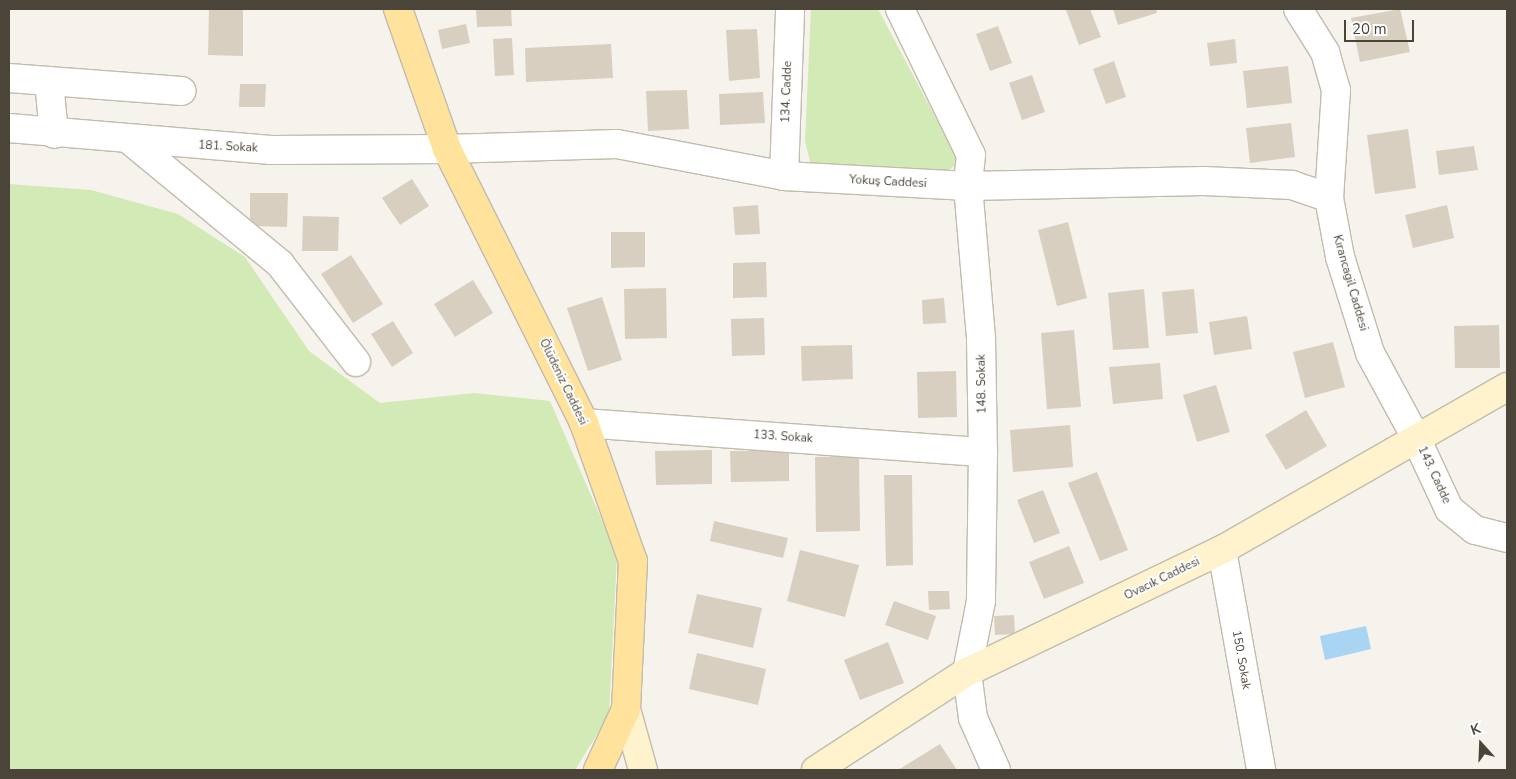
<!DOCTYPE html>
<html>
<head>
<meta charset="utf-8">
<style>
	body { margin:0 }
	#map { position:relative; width:1516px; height:779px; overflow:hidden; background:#f6f3ec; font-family:"Nunito Sans",sans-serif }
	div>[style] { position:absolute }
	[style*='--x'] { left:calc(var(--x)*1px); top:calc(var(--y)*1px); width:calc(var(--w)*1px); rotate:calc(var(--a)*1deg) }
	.green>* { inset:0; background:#d2eab5 }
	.water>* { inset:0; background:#a9d4f2 }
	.building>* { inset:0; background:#d8cfc1 }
	.roads { filter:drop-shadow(1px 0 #c2bbae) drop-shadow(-1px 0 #c2bbae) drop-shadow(0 1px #c2bbae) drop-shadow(0 -1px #c2bbae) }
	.minor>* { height:28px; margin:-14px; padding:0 14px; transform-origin:14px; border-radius:14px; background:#fff }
	.tertiary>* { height:28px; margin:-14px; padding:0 14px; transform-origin:14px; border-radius:14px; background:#fff }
	.secondary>* { height:28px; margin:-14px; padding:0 14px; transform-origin:14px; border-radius:14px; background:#fff3cd }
	.primary>* { height:28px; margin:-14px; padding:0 14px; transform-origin:14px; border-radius:14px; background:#ffe39c }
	span { translate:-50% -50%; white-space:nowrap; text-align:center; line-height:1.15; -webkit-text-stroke:4px #fff; paint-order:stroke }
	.street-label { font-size:12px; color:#4b4439 }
	.frame { position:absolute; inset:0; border:10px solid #4b4439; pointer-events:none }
	.north { position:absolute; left:1456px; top:719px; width:50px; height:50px; -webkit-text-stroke:4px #fff; paint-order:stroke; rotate:340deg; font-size:14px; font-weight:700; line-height:20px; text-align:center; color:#4b4439 }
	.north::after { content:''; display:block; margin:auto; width:18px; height:22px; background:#4b4439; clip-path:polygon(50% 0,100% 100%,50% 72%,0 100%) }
	.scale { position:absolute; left:1344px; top:20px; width:70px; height:22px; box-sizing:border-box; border:2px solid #4b4439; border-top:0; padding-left:6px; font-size:15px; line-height:18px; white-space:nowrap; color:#4b4439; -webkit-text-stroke:4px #fff; paint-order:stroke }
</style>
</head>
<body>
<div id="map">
	<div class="green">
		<i style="clip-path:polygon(811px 9px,878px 9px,959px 162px,948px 171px,811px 165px,805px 142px)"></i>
		<i style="clip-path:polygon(9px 184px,91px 190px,178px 214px,245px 257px,309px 351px,380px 403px,474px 393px,550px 401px,617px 555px,609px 715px,575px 770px,9px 770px)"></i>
	</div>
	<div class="water">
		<i style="clip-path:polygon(1366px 626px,1371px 649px,1325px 660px,1320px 636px)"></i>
	</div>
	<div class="building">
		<i style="clip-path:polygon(209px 9px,243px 9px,243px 56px,208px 55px)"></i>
		<i style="clip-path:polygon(476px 9px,511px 9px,512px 26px,477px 27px)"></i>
		<i style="clip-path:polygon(1090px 9px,1101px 37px,1079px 45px,1066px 10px)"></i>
		<i style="clip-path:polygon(1113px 9px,1156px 9px,1157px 13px,1118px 25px)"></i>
		<i style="clip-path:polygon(1400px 9px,1410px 52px,1360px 62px,1351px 18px)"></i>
		<i style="clip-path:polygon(466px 24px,470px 43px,442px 49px,438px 30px)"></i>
		<i style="clip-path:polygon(998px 26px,1012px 63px,990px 71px,976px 34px)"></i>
		<i style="clip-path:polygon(757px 29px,760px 78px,729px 81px,726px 30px)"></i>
		<i style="clip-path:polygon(512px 38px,514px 75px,495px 76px,493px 39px)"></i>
		<i style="clip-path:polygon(1235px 39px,1237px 63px,1210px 66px,1207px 43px)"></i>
		<i style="clip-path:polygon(611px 44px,613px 78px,526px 82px,525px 48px)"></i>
		<i style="clip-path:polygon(1114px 61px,1126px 97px,1106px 104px,1093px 69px)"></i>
		<i style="clip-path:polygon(1288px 66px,1292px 103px,1247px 108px,1243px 71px)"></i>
		<i style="clip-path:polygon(1032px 75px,1045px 112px,1022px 120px,1009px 83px)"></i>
		<i style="clip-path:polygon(240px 84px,266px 84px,265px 107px,239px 107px)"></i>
		<i style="clip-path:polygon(687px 90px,689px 129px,648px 131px,646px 91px)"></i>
		<i style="clip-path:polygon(763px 92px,765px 123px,720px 125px,719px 94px)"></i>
		<i style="clip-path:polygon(1291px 123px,1295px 157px,1250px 163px,1246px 128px)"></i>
		<i style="clip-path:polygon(1408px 129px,1416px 188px,1375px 194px,1367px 135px)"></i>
		<i style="clip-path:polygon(1474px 146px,1478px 170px,1439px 175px,1436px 151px)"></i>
		<i style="clip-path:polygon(412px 179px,429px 206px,400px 225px,382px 198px)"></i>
		<i style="clip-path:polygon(250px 193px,288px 193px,287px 227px,250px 226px)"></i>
		<i style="clip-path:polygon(758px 205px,760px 234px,735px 235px,733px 207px)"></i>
		<i style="clip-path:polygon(1447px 205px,1454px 238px,1413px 248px,1405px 215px)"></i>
		<i style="clip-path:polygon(303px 216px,339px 217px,338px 251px,302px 251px)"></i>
		<i style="clip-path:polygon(1068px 222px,1087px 298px,1057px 306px,1038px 230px)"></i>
		<i style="clip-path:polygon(611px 232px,645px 232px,645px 267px,611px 268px)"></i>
		<i style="clip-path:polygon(351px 255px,383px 304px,353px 323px,321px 274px)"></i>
		<i style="clip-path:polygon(766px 262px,767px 297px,733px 298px,733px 263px)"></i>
		<i style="clip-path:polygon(473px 280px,493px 313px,455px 337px,434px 304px)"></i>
		<i style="clip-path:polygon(666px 288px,667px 338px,625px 339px,624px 289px)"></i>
		<i style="clip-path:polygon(1144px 289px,1149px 348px,1113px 350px,1108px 293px)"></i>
		<i style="clip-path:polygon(1194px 289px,1198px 333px,1166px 336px,1162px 292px)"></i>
		<i style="clip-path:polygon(602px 297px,622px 360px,588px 371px,567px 308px)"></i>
		<i style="clip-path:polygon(944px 298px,946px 323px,923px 324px,922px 300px)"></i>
		<i style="clip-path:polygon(1247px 316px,1252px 349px,1214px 355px,1209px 322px)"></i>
		<i style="clip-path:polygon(764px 318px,765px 355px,732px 356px,731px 319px)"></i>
		<i style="clip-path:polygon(393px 321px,413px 353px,392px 367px,371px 334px)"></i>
		<i style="clip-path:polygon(1499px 325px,1500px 368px,1455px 368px,1454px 326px)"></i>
		<i style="clip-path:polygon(1074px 330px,1081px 407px,1047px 409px,1041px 333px)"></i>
		<i style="clip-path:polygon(1333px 342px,1345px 387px,1305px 398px,1293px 352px)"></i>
		<i style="clip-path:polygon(852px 345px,853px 379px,802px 381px,801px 346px)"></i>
		<i style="clip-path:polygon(1160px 363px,1163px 399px,1113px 404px,1109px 367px)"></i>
		<i style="clip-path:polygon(956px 371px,957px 417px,918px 418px,917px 372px)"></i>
		<i style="clip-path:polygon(1216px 385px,1230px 432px,1197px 442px,1183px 395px)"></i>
		<i style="clip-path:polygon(1306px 410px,1327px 446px,1286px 470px,1265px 435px)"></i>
		<i style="clip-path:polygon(1070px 425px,1073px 467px,1013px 472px,1010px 430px)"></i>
		<i style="clip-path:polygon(712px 450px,712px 484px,656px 485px,655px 451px)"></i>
		<i style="clip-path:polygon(789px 450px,789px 481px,731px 482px,730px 451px)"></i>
		<i style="clip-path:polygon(859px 456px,860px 531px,816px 532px,815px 457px)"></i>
		<i style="clip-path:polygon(1097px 472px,1128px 550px,1100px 561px,1068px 483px)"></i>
		<i style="clip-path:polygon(884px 475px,912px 475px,913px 565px,886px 566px)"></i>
		<i style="clip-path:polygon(1043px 490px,1060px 533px,1034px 543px,1017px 500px)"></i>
		<i style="clip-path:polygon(714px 521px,788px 538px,783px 558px,710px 541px)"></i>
		<i style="clip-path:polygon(1069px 546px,1084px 583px,1044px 599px,1029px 562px)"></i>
		<i style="clip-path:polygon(800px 550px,859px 565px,845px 617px,787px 601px)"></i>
		<i style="clip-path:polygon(928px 591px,949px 591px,950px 609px,929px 610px)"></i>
		<i style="clip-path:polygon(697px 594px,762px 608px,753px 648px,688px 633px)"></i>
		<i style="clip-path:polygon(894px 601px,936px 616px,928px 640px,885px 625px)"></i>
		<i style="clip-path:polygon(1014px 615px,1015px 634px,995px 635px,994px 616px)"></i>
		<i style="clip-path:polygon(888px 642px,904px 683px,860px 700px,844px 660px)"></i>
		<i style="clip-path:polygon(697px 653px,766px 669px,758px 705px,689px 689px)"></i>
		<i style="clip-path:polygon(940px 744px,957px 770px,898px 770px)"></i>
	</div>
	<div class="roads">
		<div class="minor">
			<i style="--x:900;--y:9;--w:162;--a:64.1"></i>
			<i style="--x:971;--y:155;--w:31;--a:96"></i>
			<i style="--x:968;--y:186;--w:154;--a:85.1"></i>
			<i style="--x:981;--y:339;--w:113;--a:89"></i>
			<i style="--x:983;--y:452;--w:149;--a:90.8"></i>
			<i style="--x:981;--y:601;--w:72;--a:101.2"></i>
			<i style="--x:967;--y:672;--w:46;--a:82.6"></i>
			<i style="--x:973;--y:718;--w:57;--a:66.1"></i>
			<i style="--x:9;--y:78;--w:173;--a:4.3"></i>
			<i style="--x:49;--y:81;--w:53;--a:84.6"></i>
			<i style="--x:9;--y:128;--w:263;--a:4.8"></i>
			<i style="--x:271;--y:150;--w:176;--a:-0.3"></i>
			<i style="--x:131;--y:141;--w:193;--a:39.5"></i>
			<i style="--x:280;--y:264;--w:124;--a:52.2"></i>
			<i style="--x:784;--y:176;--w:167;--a:-87.9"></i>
			<i style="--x:584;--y:423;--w:400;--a:4.2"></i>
			<i style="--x:1415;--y:436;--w:81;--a:65"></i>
			<i style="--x:1449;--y:509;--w:33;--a:39"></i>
			<i style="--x:1475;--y:530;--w:33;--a:14"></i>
			<i style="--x:1222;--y:550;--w:223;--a:79.9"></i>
		</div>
		<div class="tertiary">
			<i style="--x:1298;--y:9;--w:51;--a:57.9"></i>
			<i style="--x:1325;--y:52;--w:40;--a:74"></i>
			<i style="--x:1336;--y:90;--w:108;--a:93.7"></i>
			<i style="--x:1329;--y:198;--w:60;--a:79.4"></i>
			<i style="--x:1340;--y:257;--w:101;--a:72.6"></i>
			<i style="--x:1370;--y:353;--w:94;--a:61.5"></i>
			<i style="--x:447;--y:149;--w:170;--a:-1.7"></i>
			<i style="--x:617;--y:144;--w:170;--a:10.8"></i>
			<i style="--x:784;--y:176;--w:184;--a:3.1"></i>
			<i style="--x:968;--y:186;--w:236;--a:-1.2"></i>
			<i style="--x:1204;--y:181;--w:88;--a:2.6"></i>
			<i style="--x:1292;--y:185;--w:39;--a:19"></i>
		</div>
		<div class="secondary">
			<i style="--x:626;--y:709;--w:63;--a:74.4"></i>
			<i style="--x:816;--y:770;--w:180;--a:-33"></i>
			<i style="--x:967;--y:672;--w:283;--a:-25.6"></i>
			<i style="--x:1222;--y:550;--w:328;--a:-29.8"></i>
		</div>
		<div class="primary">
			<i style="--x:398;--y:9;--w:148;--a:70.7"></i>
			<i style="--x:447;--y:149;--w:306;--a:63.4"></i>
			<i style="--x:584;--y:423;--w:146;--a:70.5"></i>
			<i style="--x:633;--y:561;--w:148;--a:92.7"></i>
			<i style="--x:626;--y:709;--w:67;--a:114.7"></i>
		</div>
	</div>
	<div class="street-label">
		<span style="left:787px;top:92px;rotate:-88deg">134. Cadde</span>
		<span style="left:228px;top:147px;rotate:3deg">181. Sokak</span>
		<span style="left:888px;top:182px;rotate:3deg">Yokuş Caddesi</span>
		<span style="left:1350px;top:283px;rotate:74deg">Kırancagil Caddesi</span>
		<span style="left:563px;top:382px;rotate:64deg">Ölüdeniz Caddesi</span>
		<span style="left:982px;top:384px;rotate:-91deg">148. Sokak</span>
		<span style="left:783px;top:437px;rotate:4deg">133. Sokak</span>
		<span style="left:1434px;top:475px;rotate:65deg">143. Cadde</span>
		<span style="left:1162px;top:579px;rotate:-26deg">Ovacık Caddesi</span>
		<span style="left:1241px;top:660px;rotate:80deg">150. Sokak</span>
	</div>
	<div class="frame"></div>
	<div class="north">K</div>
	<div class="scale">20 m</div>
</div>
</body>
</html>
